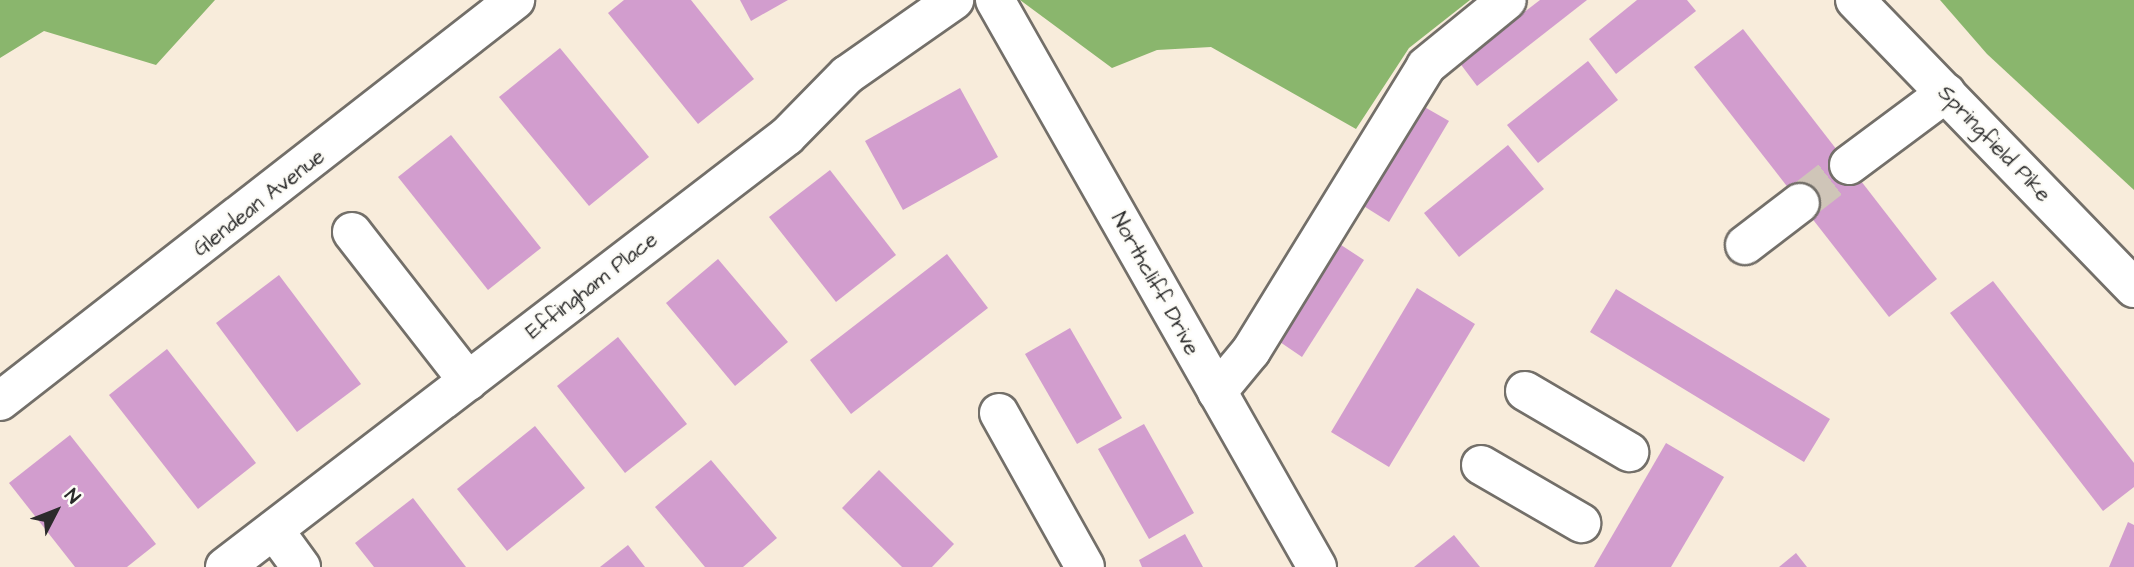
<!DOCTYPE html>
<html>
<head>
<meta charset="utf-8">
<style>
	body { margin:0 }
	#map { position:relative; width:2134px; height:567px; overflow:hidden; background:#f8ecdb; font-family:"Architects Daughter",sans-serif }
	div>[style] { position:absolute }
	[style*='--x'] { left:calc(var(--x)*1px); top:calc(var(--y)*1px); width:calc(var(--w)*1px); rotate:calc(var(--a)*1deg) }
	.forest>* { inset:0; background:#8ab66d }
	.building>* { inset:0; background:#d29dce }
	.minor-tunnel>* { height:38px; margin-top:-19px; transform-origin:0; background:repeating-linear-gradient(90deg,#cfc5b8 0 38px,transparent 0 57px) }
	.roads { filter:drop-shadow(2px 0 #736f69) drop-shadow(-2px 0 #736f69) drop-shadow(0 2px #736f69) drop-shadow(0 -2px #736f69) }
	.minor>* { height:38px; margin:-19px; padding:0 19px; transform-origin:19px; border-radius:19px; background:#fff }
	.major>* { height:38px; margin:-19px; padding:0 19px; transform-origin:19px; border-radius:19px; background:#fff }
	span { translate:-50% -50%; white-space:nowrap; text-align:center; line-height:1.15; -webkit-text-stroke:5px #fdfcf7; paint-order:stroke }
	.street-label { font-size:21px; color:#2b2b2b }
	.north { position:absolute; left:21px; top:476px; width:70px; height:70px; -webkit-text-stroke:5px #fdfcf7; paint-order:stroke; rotate:48deg; font-size:19px; font-weight:700; line-height:28px; text-align:center; color:#2b2b2b }
	.north::after { content:''; display:block; margin:auto; width:24px; height:32px; background:#2b2b2b; clip-path:polygon(50% 0,100% 100%,50% 72%,0 100%) }
</style>
</head>
<body>
<div id="map">
	<div class="forest">
		<i style="clip-path:polygon(0 0,215px 0,156px 65px,44px 31px,0 58px)"></i>
		<i style="clip-path:polygon(1020px 0,1470px 0,1409px 48px,1356px 129px,1211px 47px,1157px 50px,1112px 68px)"></i>
		<i style="clip-path:polygon(1940px 0,2134px 0,2134px 190px,1987px 54px)"></i>
	</div>
	<div class="building">
		<i style="clip-path:polygon(624px 0,691px 0,754px 79px,698px 124px,608px 13px)"></i>
		<i style="clip-path:polygon(740px 0,788px 0,751px 21px)"></i>
		<i style="clip-path:polygon(1540px 0,1587px 0,1477px 86px,1459px 62px)"></i>
		<i style="clip-path:polygon(1637px 0,1687px 0,1696px 11px,1616px 74px,1589px 39px)"></i>
		<i style="clip-path:polygon(1743px 29px,1937px 279px,1889px 317px,1694px 67px)"></i>
		<i style="clip-path:polygon(560px 48px,649px 157px,589px 206px,499px 97px)"></i>
		<i style="clip-path:polygon(1588px 61px,1618px 100px,1538px 163px,1507px 125px)"></i>
		<i style="clip-path:polygon(960px 88px,998px 157px,903px 210px,865px 141px)"></i>
		<i style="clip-path:polygon(1421px 105px,1449px 121px,1389px 222px,1362px 205px)"></i>
		<i style="clip-path:polygon(451px 135px,541px 248px,488px 290px,398px 177px)"></i>
		<i style="clip-path:polygon(1508px 145px,1544px 189px,1459px 257px,1424px 213px)"></i>
		<i style="clip-path:polygon(830px 170px,896px 255px,836px 302px,769px 217px)"></i>
		<i style="clip-path:polygon(1338px 243px,1364px 260px,1302px 357px,1277px 340px)"></i>
		<i style="clip-path:polygon(947px 254px,988px 308px,851px 414px,810px 360px)"></i>
		<i style="clip-path:polygon(718px 259px,788px 342px,735px 386px,666px 303px)"></i>
		<i style="clip-path:polygon(279px 275px,361px 384px,297px 432px,216px 323px)"></i>
		<i style="clip-path:polygon(1993px 281px,2134px 463px,2134px 487px,2103px 511px,1950px 313px)"></i>
		<i style="clip-path:polygon(1417px 288px,1475px 324px,1389px 467px,1331px 432px)"></i>
		<i style="clip-path:polygon(1616px 289px,1830px 419px,1804px 462px,1590px 332px)"></i>
		<i style="clip-path:polygon(1070px 328px,1122px 418px,1077px 444px,1025px 354px)"></i>
		<i style="clip-path:polygon(618px 337px,687px 424px,625px 473px,557px 386px)"></i>
		<i style="clip-path:polygon(167px 349px,256px 463px,198px 509px,109px 395px)"></i>
		<i style="clip-path:polygon(1144px 424px,1194px 513px,1149px 539px,1098px 449px)"></i>
		<i style="clip-path:polygon(535px 426px,585px 488px,507px 551px,457px 489px)"></i>
		<i style="clip-path:polygon(70px 435px,156px 544px,127px 567px,75px 567px,9px 483px)"></i>
		<i style="clip-path:polygon(1666px 443px,1724px 477px,1671px 567px,1594px 567px)"></i>
		<i style="clip-path:polygon(711px 460px,777px 538px,743px 567px,705px 567px,655px 507px)"></i>
		<i style="clip-path:polygon(879px 470px,954px 544px,932px 567px,902px 567px,842px 508px)"></i>
		<i style="clip-path:polygon(413px 498px,466px 567px,374px 567px,355px 543px)"></i>
		<i style="clip-path:polygon(2128px 522px,2134px 525px,2134px 567px,2109px 567px)"></i>
		<i style="clip-path:polygon(1185px 534px,1203px 567px,1142px 567px,1139px 560px)"></i>
		<i style="clip-path:polygon(1454px 535px,1480px 567px,1414px 567px)"></i>
		<i style="clip-path:polygon(628px 545px,645px 567px,600px 567px)"></i>
		<i style="clip-path:polygon(1796px 553px,1807px 567px,1779px 567px)"></i>
	</div>
	<div class="minor-tunnel">
		<i style="--x:1800;--y:203;--w:62;--a:-37.8"></i>
	</div>
	<div class="roads">
		<div class="minor">
			<i style="--x:995;--y:0;--w:652;--a:60.41"></i>
			<i style="--x:1849;--y:165;--w:121;--a:-36.6"></i>
			<i style="--x:352;--y:232;--w:189;--a:52.1"></i>
			<i style="--x:1745;--y:245;--w:69;--a:-37.4"></i>
			<i style="--x:1525;--y:391;--w:121;--a:30.4"></i>
			<i style="--x:1217;--y:392;--w:53;--a:-50.3"></i>
			<i style="--x:1251;--y:351;--w:334;--a:-58.4"></i>
			<i style="--x:1426;--y:66;--w:104;--a:-39.2"></i>
			<i style="--x:0;--y:401;--w:653;--a:-37.91"></i>
			<i style="--x:999;--y:413;--w:176;--a:60.8"></i>
			<i style="--x:1481;--y:465;--w:116;--a:30.1"></i>
			<i style="--x:274;--y:530;--w:46;--a:53.9"></i>
			<i style="--x:225;--y:567;--w:708;--a:-37.48"></i>
			<i style="--x:787;--y:136;--w:86;--a:-45.5"></i>
			<i style="--x:847;--y:75;--w:131;--a:-35"></i>
		</div>
		<div class="major">
			<i style="--x:1855;--y:0;--w:401;--a:45.9"></i>
		</div>
	</div>
	<div class="street-label">
		<span style="left:1994px;top:144px;rotate:46deg">Springfield Pike</span>
		<span style="left:259px;top:203px;rotate:-38deg">Glendean Avenue</span>
		<span style="left:1155px;top:284px;rotate:61deg">Northcliff Drive</span>
		<span style="left:592px;top:286px;rotate:-38deg">Effingham Place</span>
	</div>
	<div class="north">N</div>
</div>
</body>
</html>
